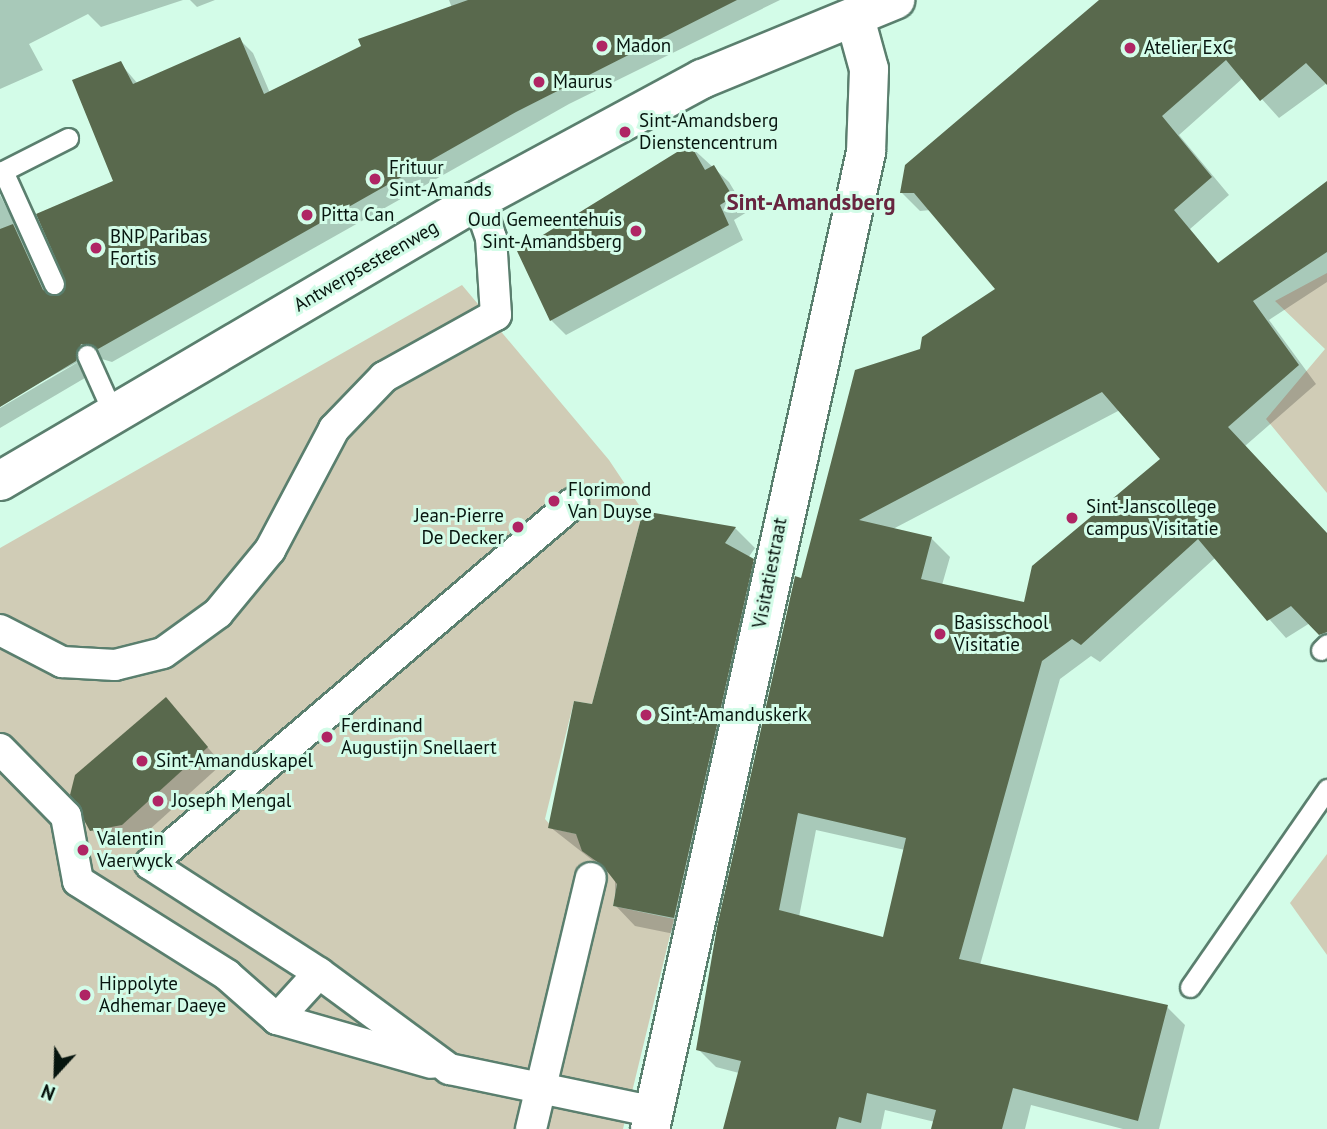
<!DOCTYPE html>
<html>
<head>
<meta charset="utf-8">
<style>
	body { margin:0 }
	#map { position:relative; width:1327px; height:1129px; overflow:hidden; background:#d3fce8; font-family:"PT Sans",sans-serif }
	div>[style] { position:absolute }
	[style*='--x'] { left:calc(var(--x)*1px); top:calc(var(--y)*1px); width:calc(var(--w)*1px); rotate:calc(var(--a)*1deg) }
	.green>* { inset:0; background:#d0ccb6 }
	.shadow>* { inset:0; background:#0003 }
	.building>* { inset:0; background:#59694d }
	.roads { filter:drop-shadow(2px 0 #5a7f6e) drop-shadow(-2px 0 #5a7f6e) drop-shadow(0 2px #5a7f6e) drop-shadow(0 -2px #5a7f6e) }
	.service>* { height:19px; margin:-9.5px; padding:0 9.5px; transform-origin:9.5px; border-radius:9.5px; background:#fff }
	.pedestrian>* { height:30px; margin:-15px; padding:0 15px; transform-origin:15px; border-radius:15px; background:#fff }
	.minor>* { height:38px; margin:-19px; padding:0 19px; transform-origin:19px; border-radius:19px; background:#fff }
	.secondary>* { height:38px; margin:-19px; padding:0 19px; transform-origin:19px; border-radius:19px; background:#fff }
	.dots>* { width:19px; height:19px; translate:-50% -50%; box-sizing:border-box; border:4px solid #d3fce8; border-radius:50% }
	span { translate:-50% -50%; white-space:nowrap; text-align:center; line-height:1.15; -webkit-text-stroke:6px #d3fce8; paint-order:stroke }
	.poi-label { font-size:19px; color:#07150f }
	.left { translate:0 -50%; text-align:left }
	.right { translate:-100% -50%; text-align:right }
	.street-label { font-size:19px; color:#07150f }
	.quarter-label { font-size:23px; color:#682540; font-weight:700 }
	.north { position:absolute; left:21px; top:1038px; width:70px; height:70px; -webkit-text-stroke:5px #d3fce8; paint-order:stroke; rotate:202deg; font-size:19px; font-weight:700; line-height:28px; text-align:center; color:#07150f }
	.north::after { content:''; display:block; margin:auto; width:24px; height:32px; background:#07150f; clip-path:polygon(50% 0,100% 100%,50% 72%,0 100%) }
</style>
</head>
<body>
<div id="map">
	<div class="green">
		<i style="clip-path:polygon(1327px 273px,1327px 493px,1266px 419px,1325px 349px,1275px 301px)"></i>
		<i style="clip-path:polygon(462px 285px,609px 460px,643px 511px,592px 704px,574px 701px,545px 819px,554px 829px,576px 834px,601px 868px,619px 872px,613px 906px,674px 919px,623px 1129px,0 1129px,0 548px)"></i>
		<i style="clip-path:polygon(1327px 854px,1327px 955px,1290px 903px)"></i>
	</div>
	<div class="shadow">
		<i style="clip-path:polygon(0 0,183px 0,101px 27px,88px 14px,29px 44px,43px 70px,0 89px)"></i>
		<i style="clip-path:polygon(190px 0,215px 0,197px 7px)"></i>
		<i style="clip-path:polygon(449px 0,780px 0,569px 104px,112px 362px,95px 357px,90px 375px,0 428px,0 408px,85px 358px,0 404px,0 195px,51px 294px,59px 298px,115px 182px,120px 63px,138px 84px,239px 39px,253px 53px,270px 93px,452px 8px)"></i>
		<i style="clip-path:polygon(evenodd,1100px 0,1327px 0,1327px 83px,1279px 118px,1243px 78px,1179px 135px,1229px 195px,1190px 229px,1219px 264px,1327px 183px,1327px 282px,1269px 320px,1316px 384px,1245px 446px,1327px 534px,1327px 640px,1310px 623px,1286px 638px,1215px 558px,1100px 662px,1091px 656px,1060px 679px,980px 965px,1167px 1007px,1185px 1025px,1159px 1129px,1123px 1129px,1031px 1105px,1025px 1129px,933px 1129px,935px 1122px,885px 1110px,881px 1129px,725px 1129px,739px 1073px,716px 1067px,698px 1049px,802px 581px,922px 350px,997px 290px,931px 210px,920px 211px,902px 193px,1100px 0,1120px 410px,1162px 460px,1026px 604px,942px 585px,950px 557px,931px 538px,893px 529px,1120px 410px,1100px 0,816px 830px,905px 850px,884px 939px,799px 917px,816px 830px)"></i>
		<i style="clip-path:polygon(690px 146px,729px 182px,747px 212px,734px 220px,743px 240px,566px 335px,551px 320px)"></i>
		<i style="clip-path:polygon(644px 513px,735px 528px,755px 548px,748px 558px,773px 581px,694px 938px,635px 926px,615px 905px,615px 878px,550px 827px,593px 706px)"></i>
		<i style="clip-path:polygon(166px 699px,222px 764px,138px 840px,108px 846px,92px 830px)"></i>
	</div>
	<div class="building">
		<i style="clip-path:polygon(468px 0,737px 0,516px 112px,98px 349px,81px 344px,76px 361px,0 407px,0 229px,13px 224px,43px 290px,58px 295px,65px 280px,36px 214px,113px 181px,72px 80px,121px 61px,133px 84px,240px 37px,264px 94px,361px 46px,358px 39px)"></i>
		<i style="clip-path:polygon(evenodd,1099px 0,1327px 0,1327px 85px,1306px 63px,1260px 101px,1226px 60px,1162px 116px,1212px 177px,1174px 210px,1218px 263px,1327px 181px,1327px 252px,1253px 301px,1299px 365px,1228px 427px,1327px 533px,1327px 632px,1319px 635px,1291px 606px,1267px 621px,1198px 539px,1081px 645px,1072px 639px,1042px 661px,959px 959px,1168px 1005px,1138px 1121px,1013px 1088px,1002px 1129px,931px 1129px,936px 1110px,867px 1093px,861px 1123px,839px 1117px,836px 1129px,723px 1129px,741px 1061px,696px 1050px,717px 927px,795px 576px,801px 578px,855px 370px,920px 349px,922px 337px,995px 289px,914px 193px,900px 193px,905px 165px,1099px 0,1102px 392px,1160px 459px,1032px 566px,1024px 602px,921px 579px,932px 537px,859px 520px,1102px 392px,1099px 0,798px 813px,906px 838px,883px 937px,779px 910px,798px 813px)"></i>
		<i style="clip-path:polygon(690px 144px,705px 170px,714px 165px,733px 197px,720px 205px,729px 225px,550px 321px,517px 251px)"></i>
		<i style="clip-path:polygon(643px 511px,736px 527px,725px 543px,754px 559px,674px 918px,613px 906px,617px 884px,603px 866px,582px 851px,576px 834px,548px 828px,574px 701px,592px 704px)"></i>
		<i style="clip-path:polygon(166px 697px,208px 747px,122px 825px,90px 831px,70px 795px,75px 775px)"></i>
	</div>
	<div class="roads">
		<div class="service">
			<i style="--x:54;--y:284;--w:124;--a:-114.3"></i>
			<i style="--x:3;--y:171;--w:73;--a:-26.9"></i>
			<i style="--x:87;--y:355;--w:66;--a:65.8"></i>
			<i style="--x:1321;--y:650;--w:8;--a:-45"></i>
			<i style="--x:1190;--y:987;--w:241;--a:-55.3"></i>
		</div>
		<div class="pedestrian">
			<i style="--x:573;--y:503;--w:556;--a:139.52"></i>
			<i style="--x:150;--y:864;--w:201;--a:32.8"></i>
			<i style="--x:319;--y:973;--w:162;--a:36.4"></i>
			<i style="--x:449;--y:1069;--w:209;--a:11.8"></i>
			<i style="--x:0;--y:630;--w:70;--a:27.3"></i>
			<i style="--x:62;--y:662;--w:53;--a:3.2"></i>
			<i style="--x:115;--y:665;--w:49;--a:-14"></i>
			<i style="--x:163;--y:653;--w:68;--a:-36"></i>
			<i style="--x:218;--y:613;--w:82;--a:-50.5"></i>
			<i style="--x:270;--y:550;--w:137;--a:-62.1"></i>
			<i style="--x:334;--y:429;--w:72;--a:-46.1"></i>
			<i style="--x:384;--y:377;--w:128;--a:-29"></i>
			<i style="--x:496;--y:315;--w:77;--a:-93.7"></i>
			<i style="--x:491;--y:238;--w:40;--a:-108.9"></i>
			<i style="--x:0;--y:749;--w:94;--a:45.4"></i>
			<i style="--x:66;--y:816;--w:66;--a:79.5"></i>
			<i style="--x:78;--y:881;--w:176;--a:32.2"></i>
			<i style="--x:227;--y:975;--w:67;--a:41.3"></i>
			<i style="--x:277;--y:1019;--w:160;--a:15.9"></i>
			<i style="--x:277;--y:1019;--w:62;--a:-47.6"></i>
			<i style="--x:531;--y:1129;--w:258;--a:-76.6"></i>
		</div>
		<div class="minor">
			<i style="--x:650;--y:1129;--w:1001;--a:-77.53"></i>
			<i style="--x:866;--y:152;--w:83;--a:-87.9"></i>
			<i style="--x:869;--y:69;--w:53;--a:-105.4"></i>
		</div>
		<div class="secondary">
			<i style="--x:0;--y:481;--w:554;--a:-30.45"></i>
			<i style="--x:478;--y:200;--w:255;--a:-28.4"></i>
			<i style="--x:702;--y:79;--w:209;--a:-22.3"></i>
		</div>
	</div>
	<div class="dots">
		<i style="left:602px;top:46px;background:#af2564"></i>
		<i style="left:1130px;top:48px;background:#af2564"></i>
		<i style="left:539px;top:82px;background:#af2564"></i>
		<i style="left:625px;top:132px;background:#af2564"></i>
		<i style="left:375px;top:179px;background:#af2564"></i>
		<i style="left:307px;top:215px;background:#af2564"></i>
		<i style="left:636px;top:231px;background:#af2564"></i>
		<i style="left:96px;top:248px;background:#af2564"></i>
		<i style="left:554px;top:501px;background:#af2564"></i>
		<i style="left:1072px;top:518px;background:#af2564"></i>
		<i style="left:518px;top:527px;background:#af2564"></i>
		<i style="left:940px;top:634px;background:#af2564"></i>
		<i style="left:646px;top:715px;background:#af2564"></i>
		<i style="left:327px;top:737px;background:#af2564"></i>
		<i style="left:142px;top:761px;background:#af2564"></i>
		<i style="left:158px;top:801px;background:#af2564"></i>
		<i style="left:83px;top:850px;background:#af2564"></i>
		<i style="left:85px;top:995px;background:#af2564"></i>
	</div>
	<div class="poi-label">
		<span class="left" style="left:616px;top:46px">Madon</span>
		<span class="left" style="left:1144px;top:48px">Atelier ExC</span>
		<span class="left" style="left:553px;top:82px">Maurus</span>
		<span class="left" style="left:639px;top:132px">Sint-Amandsberg<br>Dienstencentrum</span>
		<span class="left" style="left:389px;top:179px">Frituur<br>Sint-Amands</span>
		<span class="left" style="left:321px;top:215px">Pitta Can</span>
		<span class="right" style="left:622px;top:231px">Oud Gemeentehuis<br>Sint-Amandsberg</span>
		<span class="left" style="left:110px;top:248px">BNP Paribas<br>Fortis</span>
		<span class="left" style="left:568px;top:501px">Florimond<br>Van Duyse</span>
		<span class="left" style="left:1086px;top:518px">Sint-Janscollege<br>campus Visitatie</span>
		<span class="right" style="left:504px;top:527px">Jean-Pierre<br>De Decker</span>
		<span class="left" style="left:954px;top:634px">Basisschool<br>Visitatie</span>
		<span class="left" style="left:660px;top:715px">Sint-Amanduskerk</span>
		<span class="left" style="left:341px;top:737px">Ferdinand<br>Augustijn Snellaert</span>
		<span class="left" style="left:156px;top:761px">Sint-Amanduskapel</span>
		<span class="left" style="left:172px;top:801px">Joseph Mengal</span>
		<span class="left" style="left:97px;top:850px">Valentin<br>Vaerwyck</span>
		<span class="left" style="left:99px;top:995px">Hippolyte<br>Adhemar Daeye</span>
	</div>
	<div class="street-label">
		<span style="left:366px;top:266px;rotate:-30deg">Antwerpsesteenweg</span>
		<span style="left:770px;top:573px;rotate:-79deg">Visitatiestraat</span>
	</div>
	<div class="quarter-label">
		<span style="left:811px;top:202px">Sint-Amandsberg</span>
	</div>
	<div class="north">N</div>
</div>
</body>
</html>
